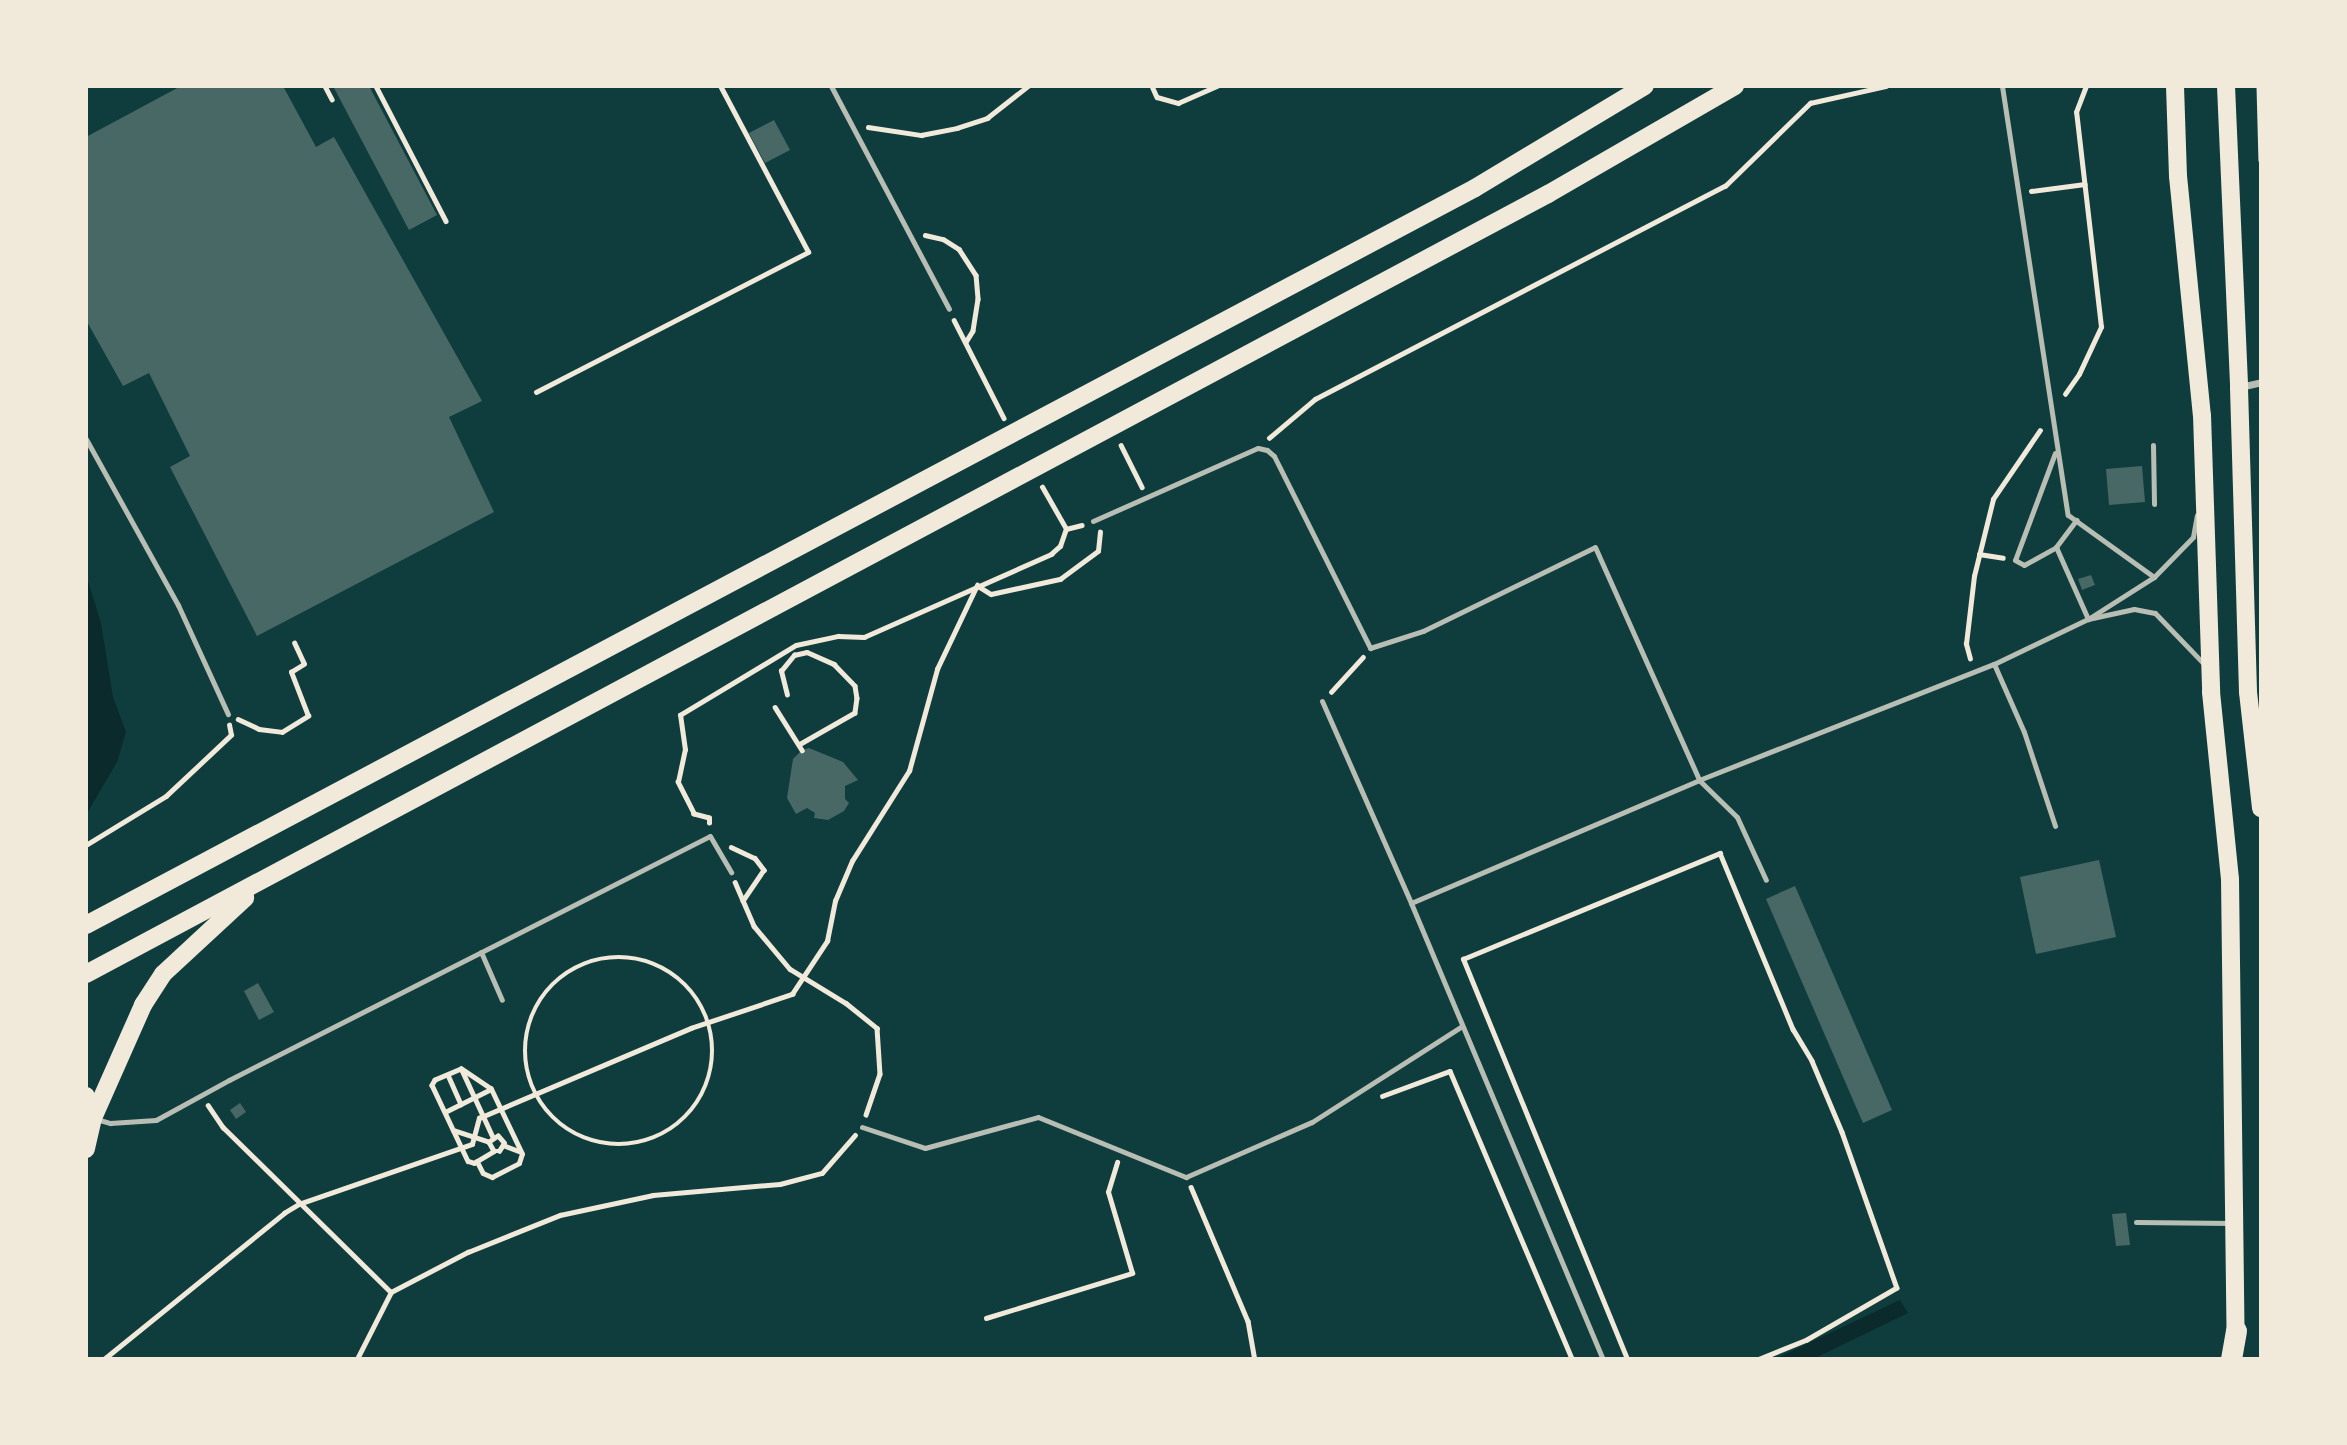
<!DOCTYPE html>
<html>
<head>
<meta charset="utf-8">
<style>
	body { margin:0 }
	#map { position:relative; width:2347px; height:1445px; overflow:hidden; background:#0f3d3e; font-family:"Archivo Narrow",sans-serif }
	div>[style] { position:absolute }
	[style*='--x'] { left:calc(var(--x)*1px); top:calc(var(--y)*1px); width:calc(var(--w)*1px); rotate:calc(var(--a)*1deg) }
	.water>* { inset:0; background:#0a2a2b }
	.building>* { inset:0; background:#486865 }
	.path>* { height:4.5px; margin:-2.25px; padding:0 2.25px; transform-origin:2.25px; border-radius:2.25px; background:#f1e9da }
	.path>.ring { margin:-2.25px; padding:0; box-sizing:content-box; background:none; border:4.5px solid #f1e9da; border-radius:50% }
	.service>* { height:5px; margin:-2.5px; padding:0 2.5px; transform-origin:2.5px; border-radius:2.5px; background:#b8beb3 }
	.minor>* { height:7px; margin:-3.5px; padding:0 3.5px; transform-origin:3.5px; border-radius:3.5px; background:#b8beb3 }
	.primary>* { height:18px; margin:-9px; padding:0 9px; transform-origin:9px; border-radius:9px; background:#f1e9da }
	.motorway>* { height:21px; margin:-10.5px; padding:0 10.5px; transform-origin:10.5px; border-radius:10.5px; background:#f1e9da }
	span { translate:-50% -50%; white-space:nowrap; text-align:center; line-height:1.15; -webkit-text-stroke:5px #f1e9da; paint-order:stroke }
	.frame { position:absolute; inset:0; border:88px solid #f1e9da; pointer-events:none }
</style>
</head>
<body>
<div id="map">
	<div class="water">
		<i style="clip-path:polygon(86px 575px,101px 623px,113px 697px,126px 732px,117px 762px,86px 815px)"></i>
		<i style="clip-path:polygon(1900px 1300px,1908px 1313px,1813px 1359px,1775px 1359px)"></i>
	</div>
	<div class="building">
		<i style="clip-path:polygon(181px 86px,283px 86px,316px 147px,334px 137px,482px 401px,449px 417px,494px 512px,257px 636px,170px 467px,190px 456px,149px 373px,123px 386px,86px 320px,86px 137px)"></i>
		<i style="clip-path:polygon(333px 86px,369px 86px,437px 215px,409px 230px)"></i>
		<i style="clip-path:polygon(774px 120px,790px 150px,765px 163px,749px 133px)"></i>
		<i style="clip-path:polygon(2142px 466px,2145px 502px,2109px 505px,2106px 469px)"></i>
		<i style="clip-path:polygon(2091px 575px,2095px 585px,2082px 590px,2078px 579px)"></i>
		<i style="clip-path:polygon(809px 748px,843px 762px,858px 780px,845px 786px,845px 799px,849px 803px,844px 811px,828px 820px,814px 818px,815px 813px,807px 808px,796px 814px,787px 798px,793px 759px,802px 750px)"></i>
		<i style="clip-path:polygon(2099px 860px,2116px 937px,2036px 954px,2020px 877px)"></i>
		<i style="clip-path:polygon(1795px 886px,1892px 1110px,1863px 1123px,1766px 899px)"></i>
		<i style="clip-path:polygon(258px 983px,274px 1012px,259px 1020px,244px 991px)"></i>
		<i style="clip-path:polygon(240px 1103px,246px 1112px,236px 1119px,230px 1110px)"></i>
		<i style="clip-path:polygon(2126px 1213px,2130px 1245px,2116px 1246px,2112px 1214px)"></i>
	</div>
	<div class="path">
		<i style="--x:325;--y:86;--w:15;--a:62"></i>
		<i style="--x:376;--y:86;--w:152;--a:62.6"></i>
		<i style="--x:1152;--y:86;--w:12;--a:66"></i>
		<i style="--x:1157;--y:97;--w:22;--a:16"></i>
		<i style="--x:1178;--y:103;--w:43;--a:-23.6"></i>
		<i style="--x:1258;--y:86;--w:10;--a:0"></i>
		<i style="--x:2259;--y:86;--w:74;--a:88.5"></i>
		<i style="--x:868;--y:127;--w:54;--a:8.6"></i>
		<i style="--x:921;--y:135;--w:37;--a:-11"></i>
		<i style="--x:957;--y:128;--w:32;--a:-18"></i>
		<i style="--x:987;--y:118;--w:52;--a:-38"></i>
		<i style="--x:2031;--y:191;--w:54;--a:-7.4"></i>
		<i style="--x:925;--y:235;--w:18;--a:13"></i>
		<i style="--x:943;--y:239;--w:19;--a:32"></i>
		<i style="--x:959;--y:249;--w:31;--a:57"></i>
		<i style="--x:976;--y:275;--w:24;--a:85"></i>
		<i style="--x:978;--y:299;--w:32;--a:99"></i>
		<i style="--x:973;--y:331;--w:13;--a:122"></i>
		<i style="--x:954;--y:320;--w:110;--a:63"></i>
		<i style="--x:536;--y:392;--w:306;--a:-27.2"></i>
		<i style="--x:808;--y:252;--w:188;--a:-117.9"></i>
		<i style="--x:2065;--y:394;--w:24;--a:-55"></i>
		<i style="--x:2079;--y:374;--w:52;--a:-64.9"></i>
		<i style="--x:2101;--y:327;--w:216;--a:-96.6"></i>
		<i style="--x:2076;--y:112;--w:28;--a:-69"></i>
		<i style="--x:1269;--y:438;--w:60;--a:-40.3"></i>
		<i style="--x:1315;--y:399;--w:462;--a:-27.5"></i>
		<i style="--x:1725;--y:186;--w:119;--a:-44.3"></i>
		<i style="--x:1810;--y:103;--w:78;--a:-12.6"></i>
		<i style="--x:1121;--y:445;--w:47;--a:63.4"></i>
		<i style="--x:1066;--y:529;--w:16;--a:-14"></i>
		<i style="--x:1979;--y:554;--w:24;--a:9"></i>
		<i style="--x:978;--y:586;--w:15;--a:32"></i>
		<i style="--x:991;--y:594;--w:71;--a:-12.3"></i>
		<i style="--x:1060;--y:579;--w:47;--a:-36.4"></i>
		<i style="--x:1098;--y:551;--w:19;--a:-84"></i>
		<i style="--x:1970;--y:659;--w:16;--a:-105"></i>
		<i style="--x:1966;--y:644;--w:68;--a:-83.3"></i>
		<i style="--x:1974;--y:576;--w:79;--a:-76.1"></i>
		<i style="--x:1993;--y:499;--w:83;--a:-55.7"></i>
		<i style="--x:1331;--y:692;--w:47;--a:-47.6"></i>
		<i style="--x:787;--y:695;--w:25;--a:-104"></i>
		<i style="--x:781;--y:671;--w:21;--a:-51"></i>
		<i style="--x:794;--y:655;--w:13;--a:-13"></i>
		<i style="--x:807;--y:652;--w:30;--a:24"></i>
		<i style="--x:834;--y:664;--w:30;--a:46"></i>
		<i style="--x:855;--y:686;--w:12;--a:81"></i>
		<i style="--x:857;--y:698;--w:15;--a:98"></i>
		<i style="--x:855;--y:713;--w:64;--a:150.3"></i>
		<i style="--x:775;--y:707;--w:51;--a:57.9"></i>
		<i style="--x:238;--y:719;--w:23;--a:25"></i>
		<i style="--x:259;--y:729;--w:23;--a:7"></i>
		<i style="--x:282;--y:732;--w:31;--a:-32"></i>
		<i style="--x:308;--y:716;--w:47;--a:-111.1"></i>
		<i style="--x:291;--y:672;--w:15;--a:-32"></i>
		<i style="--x:304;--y:664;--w:23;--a:-115"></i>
		<i style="--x:709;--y:823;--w:5;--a:-90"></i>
		<i style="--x:709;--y:818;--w:16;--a:-165"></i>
		<i style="--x:694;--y:814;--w:36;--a:-117"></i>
		<i style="--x:678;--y:782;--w:33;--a:-78"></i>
		<i style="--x:685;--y:750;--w:35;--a:-98"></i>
		<i style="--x:680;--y:715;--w:135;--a:-31.1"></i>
		<i style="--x:796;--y:645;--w:43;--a:-12.1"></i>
		<i style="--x:838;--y:636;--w:26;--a:2"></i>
		<i style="--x:864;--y:637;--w:205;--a:-23.9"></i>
		<i style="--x:1051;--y:554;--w:12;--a:-42"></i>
		<i style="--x:1060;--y:546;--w:18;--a:-71"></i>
		<i style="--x:1066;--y:529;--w:48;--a:-119.7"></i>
		<i style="--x:86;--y:845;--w:94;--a:-31.5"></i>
		<i style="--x:166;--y:796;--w:89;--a:-43.2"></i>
		<i style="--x:231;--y:735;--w:10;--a:-101"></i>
		<i style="--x:731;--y:847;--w:26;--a:25"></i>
		<i style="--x:755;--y:858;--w:15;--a:53"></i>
		<i style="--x:764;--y:870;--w:37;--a:124"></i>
		<i style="--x:735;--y:882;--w:48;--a:66.6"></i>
		<i style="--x:754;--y:926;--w:56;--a:50.1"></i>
		<i style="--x:790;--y:969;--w:66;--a:31.3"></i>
		<i style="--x:846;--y:1003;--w:40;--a:39"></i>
		<i style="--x:877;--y:1028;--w:46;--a:86.3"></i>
		<i style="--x:880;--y:1074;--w:43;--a:108.9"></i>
		<i class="ring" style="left:525px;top:957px;width:183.5px;height:183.5px"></i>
		<i style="--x:462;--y:1070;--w:74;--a:65.2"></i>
		<i style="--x:448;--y:1075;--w:32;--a:66"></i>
		<i style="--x:1382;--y:1096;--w:72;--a:-20.2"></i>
		<i style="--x:1450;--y:1071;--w:313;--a:67"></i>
		<i style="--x:208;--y:1105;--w:27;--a:56"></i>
		<i style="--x:223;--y:1127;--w:235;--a:44.5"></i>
		<i style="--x:391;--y:1292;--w:87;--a:-27.5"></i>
		<i style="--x:468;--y:1252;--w:99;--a:-21.9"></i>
		<i style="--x:560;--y:1215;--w:95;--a:-12.1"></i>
		<i style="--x:653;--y:1195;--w:127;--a:-5"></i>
		<i style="--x:780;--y:1184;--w:43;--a:-14.7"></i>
		<i style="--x:822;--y:1173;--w:50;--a:-49"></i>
		<i style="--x:445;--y:1112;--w:51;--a:-26.6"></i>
		<i style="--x:453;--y:1130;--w:38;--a:18"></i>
		<i style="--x:503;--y:1145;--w:17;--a:21"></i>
		<i style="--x:477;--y:1161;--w:13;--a:63"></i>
		<i style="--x:483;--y:1173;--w:10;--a:24"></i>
		<i style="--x:492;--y:1177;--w:30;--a:-27"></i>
		<i style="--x:519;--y:1163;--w:9;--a:-72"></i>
		<i style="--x:522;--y:1154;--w:72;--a:-115.5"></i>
		<i style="--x:491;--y:1089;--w:36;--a:-146"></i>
		<i style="--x:461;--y:1069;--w:28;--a:157"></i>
		<i style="--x:435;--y:1080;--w:6;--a:121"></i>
		<i style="--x:432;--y:1085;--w:84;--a:64.7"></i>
		<i style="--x:468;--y:1161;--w:6;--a:18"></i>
		<i style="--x:474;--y:1163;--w:23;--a:-31"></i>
		<i style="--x:494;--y:1151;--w:5;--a:0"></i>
		<i style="--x:499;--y:1151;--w:9;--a:-58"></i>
		<i style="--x:504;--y:1143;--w:9;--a:-131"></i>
		<i style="--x:498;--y:1136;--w:11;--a:146"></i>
		<i style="--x:489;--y:1142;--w:10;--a:61"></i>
		<i style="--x:1191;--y:1187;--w:146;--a:67"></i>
		<i style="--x:1248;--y:1321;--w:39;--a:80"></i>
		<i style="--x:986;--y:1318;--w:153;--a:-17.1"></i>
		<i style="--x:1132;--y:1273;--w:84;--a:-106.5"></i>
		<i style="--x:1108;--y:1192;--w:31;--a:-73"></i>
		<i style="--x:104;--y:1359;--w:232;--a:-39"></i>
		<i style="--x:284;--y:1213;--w:17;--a:-31"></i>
		<i style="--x:299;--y:1204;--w:183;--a:-19.1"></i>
		<i style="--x:472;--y:1144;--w:27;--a:-75"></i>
		<i style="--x:479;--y:1118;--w:230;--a:-23"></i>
		<i style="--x:691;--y:1028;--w:107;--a:-18.6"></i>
		<i style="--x:792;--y:994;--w:64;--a:-56.6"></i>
		<i style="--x:827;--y:941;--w:41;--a:-78.7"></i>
		<i style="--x:835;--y:901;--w:43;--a:-67"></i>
		<i style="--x:852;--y:861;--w:107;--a:-57.7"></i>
		<i style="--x:909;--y:771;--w:106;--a:-74.6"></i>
		<i style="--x:937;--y:669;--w:93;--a:-64.5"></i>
		<i style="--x:357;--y:1359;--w:75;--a:-63.1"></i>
		<i style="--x:1627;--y:1359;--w:432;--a:-112.3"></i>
		<i style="--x:1463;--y:959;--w:278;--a:-22.4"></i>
		<i style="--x:1720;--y:853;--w:191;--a:67.5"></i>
		<i style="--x:1793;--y:1029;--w:37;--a:59"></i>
		<i style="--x:1812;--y:1061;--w:77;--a:67.1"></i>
		<i style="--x:1842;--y:1132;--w:165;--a:70.6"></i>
		<i style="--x:1897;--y:1288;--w:104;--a:150"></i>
		<i style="--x:1807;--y:1340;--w:51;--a:158"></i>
	</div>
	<div class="service">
		<i style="--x:831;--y:86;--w:252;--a:62.1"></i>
		<i style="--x:2002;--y:86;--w:434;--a:81.3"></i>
		<i style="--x:2068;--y:515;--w:106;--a:35.8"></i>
		<i style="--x:86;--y:439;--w:190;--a:61"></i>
		<i style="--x:178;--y:605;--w:120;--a:65.4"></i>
		<i style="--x:2153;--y:445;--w:59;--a:89"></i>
		<i style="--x:2055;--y:453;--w:114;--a:110.5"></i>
		<i style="--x:2015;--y:560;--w:10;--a:29"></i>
		<i style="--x:2024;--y:565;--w:37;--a:-29"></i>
		<i style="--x:2056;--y:547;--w:34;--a:-53"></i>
		<i style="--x:1093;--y:521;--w:180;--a:-23.9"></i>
		<i style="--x:1258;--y:448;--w:9;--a:13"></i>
		<i style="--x:1267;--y:450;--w:9;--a:41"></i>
		<i style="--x:1274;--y:456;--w:215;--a:63.4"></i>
		<i style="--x:1370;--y:648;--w:56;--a:-17.8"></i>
		<i style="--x:1423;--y:631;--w:191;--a:-26"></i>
		<i style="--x:1595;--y:547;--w:255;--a:65.9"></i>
		<i style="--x:1699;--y:780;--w:53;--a:44.2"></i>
		<i style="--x:1737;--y:817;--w:69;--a:65.3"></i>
		<i style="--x:2056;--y:547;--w:79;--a:66"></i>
		<i style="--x:2088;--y:619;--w:78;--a:-32.5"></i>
		<i style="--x:2154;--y:577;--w:56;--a:-45.7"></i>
		<i style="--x:2193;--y:537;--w:22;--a:-80"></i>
		<i style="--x:1994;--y:664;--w:74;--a:66.2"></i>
		<i style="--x:2024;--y:732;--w:99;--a:71.7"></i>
		<i style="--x:1322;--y:701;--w:221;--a:66.2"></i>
		<i style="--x:1411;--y:903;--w:495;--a:67.2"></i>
		<i style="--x:1411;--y:903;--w:313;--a:-23.1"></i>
		<i style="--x:1699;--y:780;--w:317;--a:-21.5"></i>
		<i style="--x:1994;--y:664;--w:104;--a:-25.6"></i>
		<i style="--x:2088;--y:619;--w:47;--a:-12.3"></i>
		<i style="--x:2134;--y:609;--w:21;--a:11"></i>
		<i style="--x:2155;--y:613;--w:72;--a:46.1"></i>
		<i style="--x:481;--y:952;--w:52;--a:66.4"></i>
		<i style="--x:96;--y:1119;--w:15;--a:16"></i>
		<i style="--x:110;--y:1123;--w:46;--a:-3.7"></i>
		<i style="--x:156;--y:1120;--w:83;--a:-28.7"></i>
		<i style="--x:229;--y:1080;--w:539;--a:-26.9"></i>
		<i style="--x:710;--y:836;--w:42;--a:59.7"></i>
		<i style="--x:862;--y:1127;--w:66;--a:18.4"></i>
		<i style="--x:925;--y:1148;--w:117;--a:-15.3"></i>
		<i style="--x:1038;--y:1117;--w:160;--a:22.1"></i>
		<i style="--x:1186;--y:1177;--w:137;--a:-23.6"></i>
		<i style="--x:1312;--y:1122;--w:178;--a:-32.6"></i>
		<i style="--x:2136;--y:1222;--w:96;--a:0.6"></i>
	</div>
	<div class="minor">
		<i style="--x:2240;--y:387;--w:22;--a:-13"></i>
	</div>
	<div class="primary">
		<i style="--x:2175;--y:86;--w:90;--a:88.1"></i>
		<i style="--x:2178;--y:176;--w:240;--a:84.3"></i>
		<i style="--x:2202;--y:415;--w:277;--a:88.1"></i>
		<i style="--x:2211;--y:692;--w:188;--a:84.2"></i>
		<i style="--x:2230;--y:879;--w:463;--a:89.3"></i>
		<i style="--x:2226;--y:86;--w:302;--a:87.5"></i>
		<i style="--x:2239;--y:388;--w:304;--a:88.3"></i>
		<i style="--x:2248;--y:692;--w:117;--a:83.6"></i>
		<i style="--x:86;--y:925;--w:1572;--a:-27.95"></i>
		<i style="--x:1475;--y:188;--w:198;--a:-31"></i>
		<i style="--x:86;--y:974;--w:1657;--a:-28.08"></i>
		<i style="--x:1548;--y:194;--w:216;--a:-30"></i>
		<i style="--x:86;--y:1096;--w:23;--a:72"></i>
		<i style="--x:93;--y:1118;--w:32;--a:103"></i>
		<i style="--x:93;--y:1118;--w:124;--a:-66.1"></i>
		<i style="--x:143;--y:1005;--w:37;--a:-57"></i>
		<i style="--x:163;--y:974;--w:112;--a:-42.8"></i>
	</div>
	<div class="motorway">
		<i style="--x:2231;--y:1359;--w:29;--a:-80"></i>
	</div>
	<div class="frame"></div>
</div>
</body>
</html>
